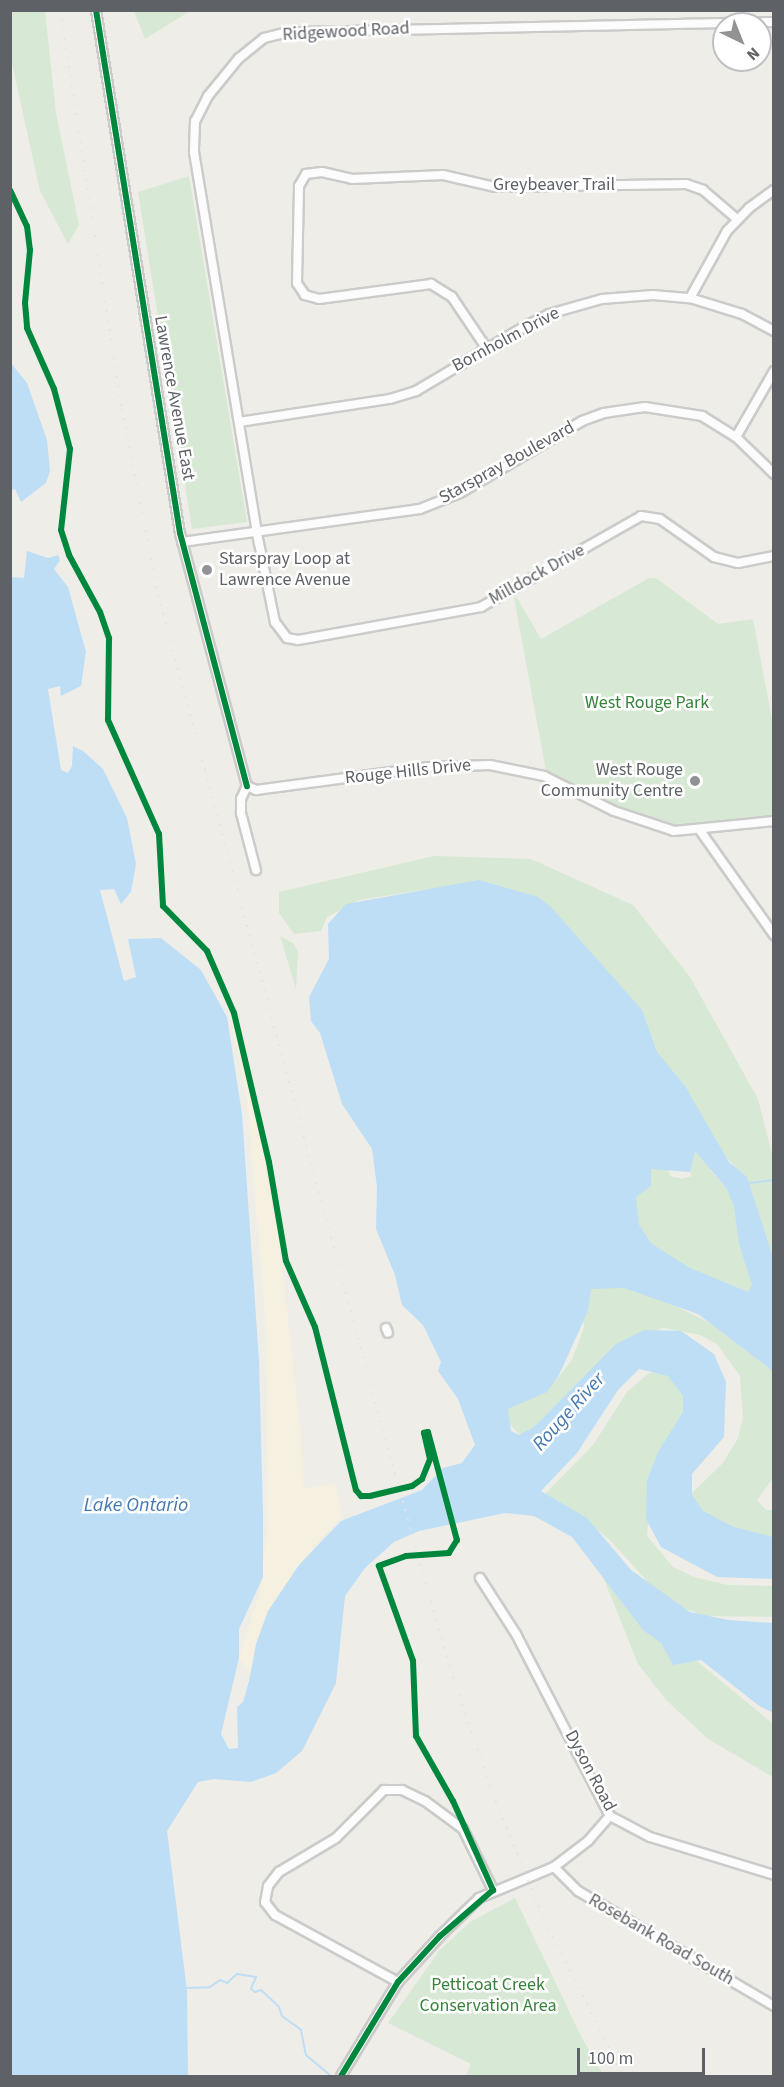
<!DOCTYPE html>
<html>
<head>
<meta charset="utf-8">
<style>
	body { margin:0 }
	#map { position:relative; width:784px; height:2087px; overflow:hidden; background:#eeede8; font-family:"Source Sans 3",sans-serif }
	div>[style] { position:absolute }
	[style*='--x'] { left:calc(var(--x)*1px); top:calc(var(--y)*1px); width:calc(var(--w)*1px); rotate:calc(var(--a)*1deg) }
	.green>* { inset:0; background:#d7e9d4 }
	.sand>* { inset:0; background:#f5f0df }
	.water>* { inset:0; background:#bedef6 }
	.stream>* { height:2px; margin:-1px; padding:0 1px; transform-origin:1px; border-radius:1px; background:#bedef6 }
	.roads { filter:drop-shadow(2px 0 #cbcbca) drop-shadow(-2px 0 #cbcbca) drop-shadow(0 2px #cbcbca) drop-shadow(0 -2px #cbcbca) }
	.minor>* { height:8px; margin:-4px; padding:0 4px; transform-origin:4px; border-radius:4px; background:#fcfcfc }
	.rail>* { height:2px; margin-top:-1px; transform-origin:0; background:repeating-linear-gradient(90deg,#e4e4e3 0 1.5px,transparent 0 9.5px) }
	.cycleway>* { height:6px; margin:-3px; padding:0 3px; transform-origin:3px; border-radius:3px; background:#00873e }
	.dots>* { width:16px; height:16px; translate:-50% -50%; box-sizing:border-box; border:3px solid #fff; border-radius:50% }
	span { translate:-50% -50%; white-space:nowrap; text-align:center; line-height:1.15; -webkit-text-stroke:5px #fff; paint-order:stroke }
	.street-label { font-size:18px; color:#5e6166 }
	.poi-label { font-size:18px; color:#5e6166 }
	.left { translate:0 -50%; text-align:left }
	.right { translate:-100% -50%; text-align:right }
	.park-label { font-size:18px; color:#38833c }
	.water-label { font-size:20px; color:#4578ae; font-style:italic }
	.frame { position:absolute; inset:0; border:12px solid #5e6166; pointer-events:none }
	.north { position:absolute; left:712px; top:12px; width:60px; height:60px; box-sizing:border-box; background:#fff; border:2px solid #bfc0c2; border-radius:50%; rotate:137deg; font-size:16px; font-weight:700; line-height:24px; text-align:center; color:#5e6166 }
	.north::after { content:''; display:block; margin:auto; width:21px; height:27px; background:#909294; clip-path:polygon(50% 0,100% 100%,50% 72%,0 100%) }
	.scale { position:absolute; left:577px; top:2048px; width:128px; height:27px; box-sizing:border-box; border:3px solid #5e6166; border-top:0; padding-left:8px; font-size:18px; line-height:21px; white-space:nowrap; color:#5e6166; -webkit-text-stroke:4px #fff; paint-order:stroke }
</style>
</head>
<body>
<div id="map">
	<div class="green">
		<i style="clip-path:polygon(10px 11px,45px 11px,56px 113px,79px 225px,68px 244px,40px 191px,11px 59px)"></i>
		<i style="clip-path:polygon(134px 11px,190px 11px,145px 39px)"></i>
		<i style="clip-path:polygon(189px 176px,247px 522px,192px 529px,138px 192px)"></i>
		<i style="clip-path:polygon(649px 578px,656px 578px,718px 624px,753px 619px,773px 725px,773px 815px,697px 826px,662px 823px,626px 812px,546px 771px,514px 598px,516px 596px,541px 639px)"></i>
		<i style="clip-path:polygon(434px 856px,531px 859px,633px 905px,690px 977px,758px 1099px,773px 1158px,773px 1258px,748px 1181px,719px 1149px,536px 899px,513px 890px,479px 886px,429px 889px,359px 900px,327px 917px,321px 931px,294px 934px,279px 913px,279px 892px)"></i>
		<i style="clip-path:polygon(280px 936px,294px 944px,298px 952px,296px 989px)"></i>
		<i style="clip-path:polygon(634px 1079px,698px 1143px,711px 1171px,737px 1200px,741px 1212px,738px 1238px,758px 1300px,649px 1252px,597px 1146px,667px 1162px,670px 1176px,682px 1179px,692px 1176px)"></i>
		<i style="clip-path:polygon(613px 1281px,670px 1303px,731px 1334px,773px 1368px,773px 1478px,757px 1500px,766px 1510px,773px 1510px,773px 1537px,728px 1528px,710px 1518px,694px 1502px,691px 1494px,723px 1463px,738px 1438px,743px 1418px,740px 1376px,717px 1344px,700px 1335px,663px 1328px,644px 1335px,525px 1440px,502px 1416px,510px 1402px,525px 1398px,557px 1379px,572px 1360px,584px 1327px,579px 1289px)"></i>
		<i style="clip-path:polygon(660px 1371px,672px 1377px,689px 1400px,652px 1483px,647px 1536px,673px 1567px,694px 1577px,728px 1585px,773px 1586px,773px 1617px,705px 1616px,665px 1601px,610px 1540px,572px 1510px,542px 1497px,593px 1445px,627px 1392px,649px 1373px)"></i>
		<i style="clip-path:polygon(596px 1559px,680px 1647px,773px 1724px,773px 1777px,708px 1739px,666px 1700px,638px 1664px)"></i>
		<i style="clip-path:polygon(515px 1898px,581px 2036px,604px 2076px,466px 2076px,471px 2064px,388px 2023px,439px 1951px,470px 1922px)"></i>
	</div>
	<div class="sand">
		<i style="clip-path:polygon(226px 996px,273px 1185px,302px 1445px,303px 1488px,336px 1484px,341px 1517px,314px 1546px,288px 1598px,256px 1682px,239px 1658px,259px 1595px,268px 1519px,265px 1317px,247px 1100px)"></i>
	</div>
	<div class="water">
		<i style="clip-path:polygon(10px 362px,27px 383px,47px 440px,50px 471px,46px 483px,21px 502px,15px 489px,11px 490px)"></i>
		<i style="clip-path:polygon(evenodd,27px 551px,48px 558px,58px 555px,60px 560px,54px 569px,68px 587px,86px 652px,81px 686px,61px 696px,60px 686px,48px 689px,61px 770px,68px 773px,72px 766px,73px 746px,83px 751px,103px 769px,127px 818px,136px 864px,131px 892px,121px 904px,114px 889px,100px 890px,124px 981px,136px 977px,128px 939px,161px 938px,201px 970px,227px 1017px,242px 1114px,259px 1360px,263px 1513px,263px 1577px,239px 1629px,239px 1658px,221px 1734px,229px 1749px,238px 1748px,237px 1707px,243px 1702px,249px 1681px,256px 1644px,268px 1611px,299px 1565px,341px 1521px,422px 1490px,443px 1468px,462px 1463px,475px 1445px,458px 1399px,438px 1371px,441px 1362px,423px 1325px,402px 1305px,395px 1275px,376px 1229px,377px 1187px,372px 1149px,342px 1104px,320px 1033px,311px 1021px,309px 997px,329px 959px,328px 924px,346px 904px,479px 880px,538px 897px,551px 907px,642px 1010px,657px 1052px,685px 1086px,729px 1162px,747px 1177px,773px 1257px,773px 1371px,698px 1314px,624px 1288px,591px 1289px,588px 1311px,559px 1375px,547px 1392px,508px 1409px,511px 1431px,519px 1435px,535px 1426px,616px 1344px,644px 1330px,681px 1331px,714px 1354px,726px 1382px,724px 1437px,692px 1474px,692px 1495px,703px 1511px,734px 1527px,773px 1537px,773px 1579px,717px 1577px,661px 1547px,646px 1519px,647px 1480px,658px 1452px,683px 1412px,683px 1396px,668px 1376px,639px 1369px,618px 1390px,577px 1453px,541px 1491px,587px 1518px,631px 1570px,690px 1612px,728px 1620px,773px 1623px,773px 1713px,758px 1705px,701px 1660px,673px 1665px,661px 1643px,643px 1630px,572px 1537px,534px 1516px,505px 1513px,419px 1531px,394px 1542px,365px 1568px,345px 1596px,336px 1683px,302px 1751px,276px 1773px,251px 1782px,214px 1779px,198px 1782px,167px 1831px,187px 1991px,188px 2076px,11px 2076px,10px 573px,11px 577px,24px 578px,27px 551px,695px 1151px,727px 1189px,734px 1207px,739px 1244px,752px 1285px,748px 1292px,688px 1267px,652px 1244px,639px 1225px,636px 1197px,651px 1186px,651px 1169px,690px 1172px,695px 1151px)"></i>
	</div>
	<div class="stream">
		<i style="--x:750;--y:1183;--w:24;--a:-7"></i>
		<i style="--x:186;--y:1988;--w:24;--a:-2"></i>
		<i style="--x:210;--y:1987;--w:12;--a:-35"></i>
		<i style="--x:220;--y:1980;--w:8;--a:23"></i>
		<i style="--x:227;--y:1983;--w:13;--a:-42"></i>
		<i style="--x:237;--y:1974;--w:19;--a:9"></i>
		<i style="--x:256;--y:1977;--w:13;--a:113"></i>
		<i style="--x:251;--y:1989;--w:5;--a:37"></i>
		<i style="--x:255;--y:1992;--w:6;--a:-18"></i>
		<i style="--x:261;--y:1990;--w:25;--a:43"></i>
		<i style="--x:279;--y:2007;--w:9;--a:72"></i>
		<i style="--x:282;--y:2016;--w:24;--a:36"></i>
		<i style="--x:301;--y:2030;--w:25;--a:79"></i>
		<i style="--x:306;--y:2055;--w:33;--a:40"></i>
	</div>
	<div class="roads">
		<div class="minor">
			<i style="--x:96;--y:10;--w:530;--a:80.88"></i>
			<i style="--x:180;--y:533;--w:262;--a:75.2"></i>
			<i style="--x:774;--y:22;--w:486;--a:178.8"></i>
			<i style="--x:288;--y:32;--w:25;--a:166"></i>
			<i style="--x:264;--y:38;--w:32;--a:141"></i>
			<i style="--x:239;--y:58;--w:49;--a:129.2"></i>
			<i style="--x:208;--y:96;--w:28;--a:117"></i>
			<i style="--x:195;--y:121;--w:31;--a:92"></i>
			<i style="--x:194;--y:152;--w:396;--a:80.6"></i>
			<i style="--x:259;--y:543;--w:81;--a:78.6"></i>
			<i style="--x:275;--y:622;--w:20;--a:53"></i>
			<i style="--x:287;--y:638;--w:11;--a:10"></i>
			<i style="--x:298;--y:640;--w:186;--a:-10.2"></i>
			<i style="--x:481;--y:607;--w:184;--a:-29.6"></i>
			<i style="--x:641;--y:516;--w:19;--a:9"></i>
			<i style="--x:660;--y:519;--w:66;--a:35.1"></i>
			<i style="--x:714;--y:557;--w:25;--a:14"></i>
			<i style="--x:738;--y:563;--w:37;--a:-11"></i>
			<i style="--x:690;--y:298;--w:77;--a:-61.1"></i>
			<i style="--x:727;--y:231;--w:32;--a:-46"></i>
			<i style="--x:749;--y:208;--w:31;--a:-36"></i>
			<i style="--x:487;--y:349;--w:63;--a:-123.9"></i>
			<i style="--x:452;--y:297;--w:25;--a:-148"></i>
			<i style="--x:431;--y:284;--w:113;--a:172.4"></i>
			<i style="--x:319;--y:299;--w:15;--a:-164"></i>
			<i style="--x:305;--y:295;--w:14;--a:-124"></i>
			<i style="--x:297;--y:283;--w:97;--a:-88.8"></i>
			<i style="--x:299;--y:186;--w:14;--a:-60"></i>
			<i style="--x:306;--y:174;--w:16;--a:-7"></i>
			<i style="--x:322;--y:172;--w:31;--a:13"></i>
			<i style="--x:352;--y:179;--w:91;--a:-2.5"></i>
			<i style="--x:443;--y:175;--w:53;--a:13"></i>
			<i style="--x:495;--y:187;--w:191;--a:-0.9"></i>
			<i style="--x:686;--y:184;--w:18;--a:19"></i>
			<i style="--x:703;--y:190;--w:45;--a:40.5"></i>
			<i style="--x:239;--y:422;--w:153;--a:-8.7"></i>
			<i style="--x:390;--y:399;--w:27;--a:-17"></i>
			<i style="--x:416;--y:391;--w:123;--a:-30.7"></i>
			<i style="--x:522;--y:328;--w:30;--a:-27"></i>
			<i style="--x:549;--y:314;--w:55;--a:-15.8"></i>
			<i style="--x:602;--y:299;--w:51;--a:-4.5"></i>
			<i style="--x:653;--y:295;--w:37;--a:5"></i>
			<i style="--x:690;--y:298;--w:54;--a:17.1"></i>
			<i style="--x:742;--y:314;--w:36;--a:28"></i>
			<i style="--x:736;--y:437;--w:76;--a:-60.1"></i>
			<i style="--x:182;--y:542;--w:240;--a:-7.9"></i>
			<i style="--x:420;--y:509;--w:43;--a:-21.8"></i>
			<i style="--x:460;--y:493;--w:142;--a:-30.5"></i>
			<i style="--x:582;--y:421;--w:23;--a:-20"></i>
			<i style="--x:604;--y:413;--w:41;--a:-8.3"></i>
			<i style="--x:645;--y:407;--w:58;--a:9"></i>
			<i style="--x:702;--y:416;--w:40;--a:32"></i>
			<i style="--x:736;--y:437;--w:53;--a:44.2"></i>
			<i style="--x:247;--y:786;--w:10;--a:24"></i>
			<i style="--x:256;--y:790;--w:174;--a:-7.6"></i>
			<i style="--x:428;--y:767;--w:62;--a:-1.8"></i>
			<i style="--x:490;--y:765;--w:55;--a:11.5"></i>
			<i style="--x:544;--y:776;--w:78;--a:26.6"></i>
			<i style="--x:614;--y:811;--w:63;--a:18.4"></i>
			<i style="--x:674;--y:831;--w:100;--a:-5.7"></i>
			<i style="--x:247;--y:786;--w:14;--a:115"></i>
			<i style="--x:241;--y:799;--w:14;--a:90"></i>
			<i style="--x:241;--y:813;--w:59;--a:75.3"></i>
			<i style="--x:699;--y:829;--w:130;--a:54.7"></i>
			<i style="--x:386;--y:1328;--w:5;--a:68"></i>
			<i style="--x:480;--y:1578;--w:67;--a:57.3"></i>
			<i style="--x:516;--y:1634;--w:205;--a:62.7"></i>
			<i style="--x:610;--y:1816;--w:45;--a:27.7"></i>
			<i style="--x:650;--y:1837;--w:130;--a:17"></i>
			<i style="--x:554;--y:1867;--w:34;--a:45"></i>
			<i style="--x:578;--y:1891;--w:227;--a:30.4"></i>
			<i style="--x:398;--y:1982;--w:140;--a:-151.4"></i>
			<i style="--x:275;--y:1915;--w:16;--a:-128"></i>
			<i style="--x:265;--y:1902;--w:16;--a:-79"></i>
			<i style="--x:268;--y:1886;--w:18;--a:-52"></i>
			<i style="--x:279;--y:1872;--w:66;--a:-30.8"></i>
			<i style="--x:336;--y:1838;--w:68;--a:-45"></i>
			<i style="--x:384;--y:1790;--w:18;--a:0"></i>
			<i style="--x:402;--y:1790;--w:25;--a:26"></i>
			<i style="--x:425;--y:1801;--w:47;--a:36.4"></i>
			<i style="--x:463;--y:1829;--w:68;--a:63.8"></i>
			<i style="--x:341;--y:2076;--w:110;--a:-58.8"></i>
			<i style="--x:398;--y:1982;--w:62;--a:-47.6"></i>
			<i style="--x:440;--y:1936;--w:54;--a:-44.3"></i>
			<i style="--x:479;--y:1898;--w:81;--a:-22.5"></i>
			<i style="--x:554;--y:1867;--w:43;--a:-37.4"></i>
			<i style="--x:588;--y:1841;--w:33;--a:-49"></i>
		</div>
	</div>
	<div class="rail">
		<i style="--x:60;--y:10;--w:404;--a:81.2"></i>
		<i style="--x:122;--y:409;--w:189;--a:79"></i>
		<i style="--x:158;--y:595;--w:900;--a:74.93"></i>
		<i style="--x:392;--y:1464;--w:212;--a:74.1"></i>
		<i style="--x:450;--y:1668;--w:131;--a:71.3"></i>
		<i style="--x:492;--y:1792;--w:137;--a:67.7"></i>
		<i style="--x:544;--y:1919;--w:176;--a:63.3"></i>
	</div>
	<div class="cycleway">
		<i style="--x:96;--y:10;--w:530;--a:80.88"></i>
		<i style="--x:180;--y:533;--w:262;--a:75.2"></i>
		<i style="--x:10;--y:190;--w:40;--a:65"></i>
		<i style="--x:27;--y:226;--w:24;--a:83"></i>
		<i style="--x:30;--y:250;--w:53;--a:95.4"></i>
		<i style="--x:25;--y:303;--w:25;--a:85"></i>
		<i style="--x:27;--y:328;--w:67;--a:66.1"></i>
		<i style="--x:54;--y:389;--w:62;--a:75.1"></i>
		<i style="--x:70;--y:449;--w:81;--a:96.3"></i>
		<i style="--x:61;--y:530;--w:26;--a:72"></i>
		<i style="--x:69;--y:555;--w:65;--a:61.5"></i>
		<i style="--x:100;--y:612;--w:28;--a:71"></i>
		<i style="--x:109;--y:638;--w:82;--a:90.7"></i>
		<i style="--x:108;--y:720;--w:125;--a:65.9"></i>
		<i style="--x:159;--y:834;--w:72;--a:86.8"></i>
		<i style="--x:163;--y:906;--w:63;--a:45.6"></i>
		<i style="--x:207;--y:951;--w:68;--a:66.5"></i>
		<i style="--x:234;--y:1013;--w:153;--a:76.8"></i>
		<i style="--x:269;--y:1162;--w:100;--a:80.3"></i>
		<i style="--x:286;--y:1261;--w:72;--a:66.3"></i>
		<i style="--x:315;--y:1327;--w:168;--a:75.9"></i>
		<i style="--x:356;--y:1490;--w:8;--a:50"></i>
		<i style="--x:361;--y:1496;--w:9;--a:0"></i>
		<i style="--x:370;--y:1496;--w:43;--a:-13.4"></i>
		<i style="--x:412;--y:1486;--w:12;--a:-35"></i>
		<i style="--x:422;--y:1479;--w:22;--a:-68"></i>
		<i style="--x:430;--y:1459;--w:27;--a:-103"></i>
		<i style="--x:424;--y:1433;--w:4;--a:-14"></i>
		<i style="--x:428;--y:1432;--w:112;--a:75"></i>
		<i style="--x:457;--y:1540;--w:15;--a:122"></i>
		<i style="--x:449;--y:1553;--w:43;--a:176"></i>
		<i style="--x:406;--y:1556;--w:29;--a:160"></i>
		<i style="--x:379;--y:1566;--w:101;--a:70.3"></i>
		<i style="--x:413;--y:1661;--w:75;--a:87.7"></i>
		<i style="--x:416;--y:1736;--w:75;--a:60.4"></i>
		<i style="--x:453;--y:1801;--w:98;--a:65.8"></i>
		<i style="--x:493;--y:1890;--w:70;--a:139"></i>
		<i style="--x:440;--y:1936;--w:62;--a:132.4"></i>
		<i style="--x:398;--y:1982;--w:110;--a:121.2"></i>
	</div>
	<div class="dots">
		<i style="left:207px;top:570px;background:#909294"></i>
		<i style="left:695px;top:781px;background:#909294"></i>
	</div>
	<div class="street-label">
		<span style="left:346px;top:32px;rotate:-3deg">Ridgewood Road</span>
		<span style="left:554px;top:185px">Greybeaver Trail</span>
		<span style="left:506px;top:340px;rotate:-28deg">Bornholm Drive</span>
		<span style="left:174px;top:398px;rotate:80deg">Lawrence Avenue East</span>
		<span style="left:507px;top:463px;rotate:-29deg">Starspray Boulevard</span>
		<span style="left:537px;top:575px;rotate:-29deg">Milldock Drive</span>
		<span style="left:408px;top:772px;rotate:-6deg">Rouge Hills Drive</span>
		<span style="left:590px;top:1771px;rotate:62deg">Dyson Road</span>
		<span style="left:661px;top:1940px;rotate:30deg">Rosebank Road South</span>
	</div>
	<div class="poi-label">
		<span class="left" style="left:219px;top:570px">Starspray Loop at<br>Lawrence Avenue</span>
		<span class="right" style="left:683px;top:781px">West Rouge<br>Community Centre</span>
	</div>
	<div class="park-label">
		<span style="left:647px;top:703px">West Rouge Park</span>
		<span style="left:488px;top:1996px">Petticoat Creek<br>Conservation Area</span>
	</div>
	<div class="water-label">
		<span style="left:569px;top:1412px;rotate:-48deg">Rouge River</span>
		<span style="left:136px;top:1505px">Lake Ontario</span>
	</div>
	<div class="frame"></div>
	<div class="north">N</div>
	<div class="scale">100 m</div>
</div>
</body>
</html>
